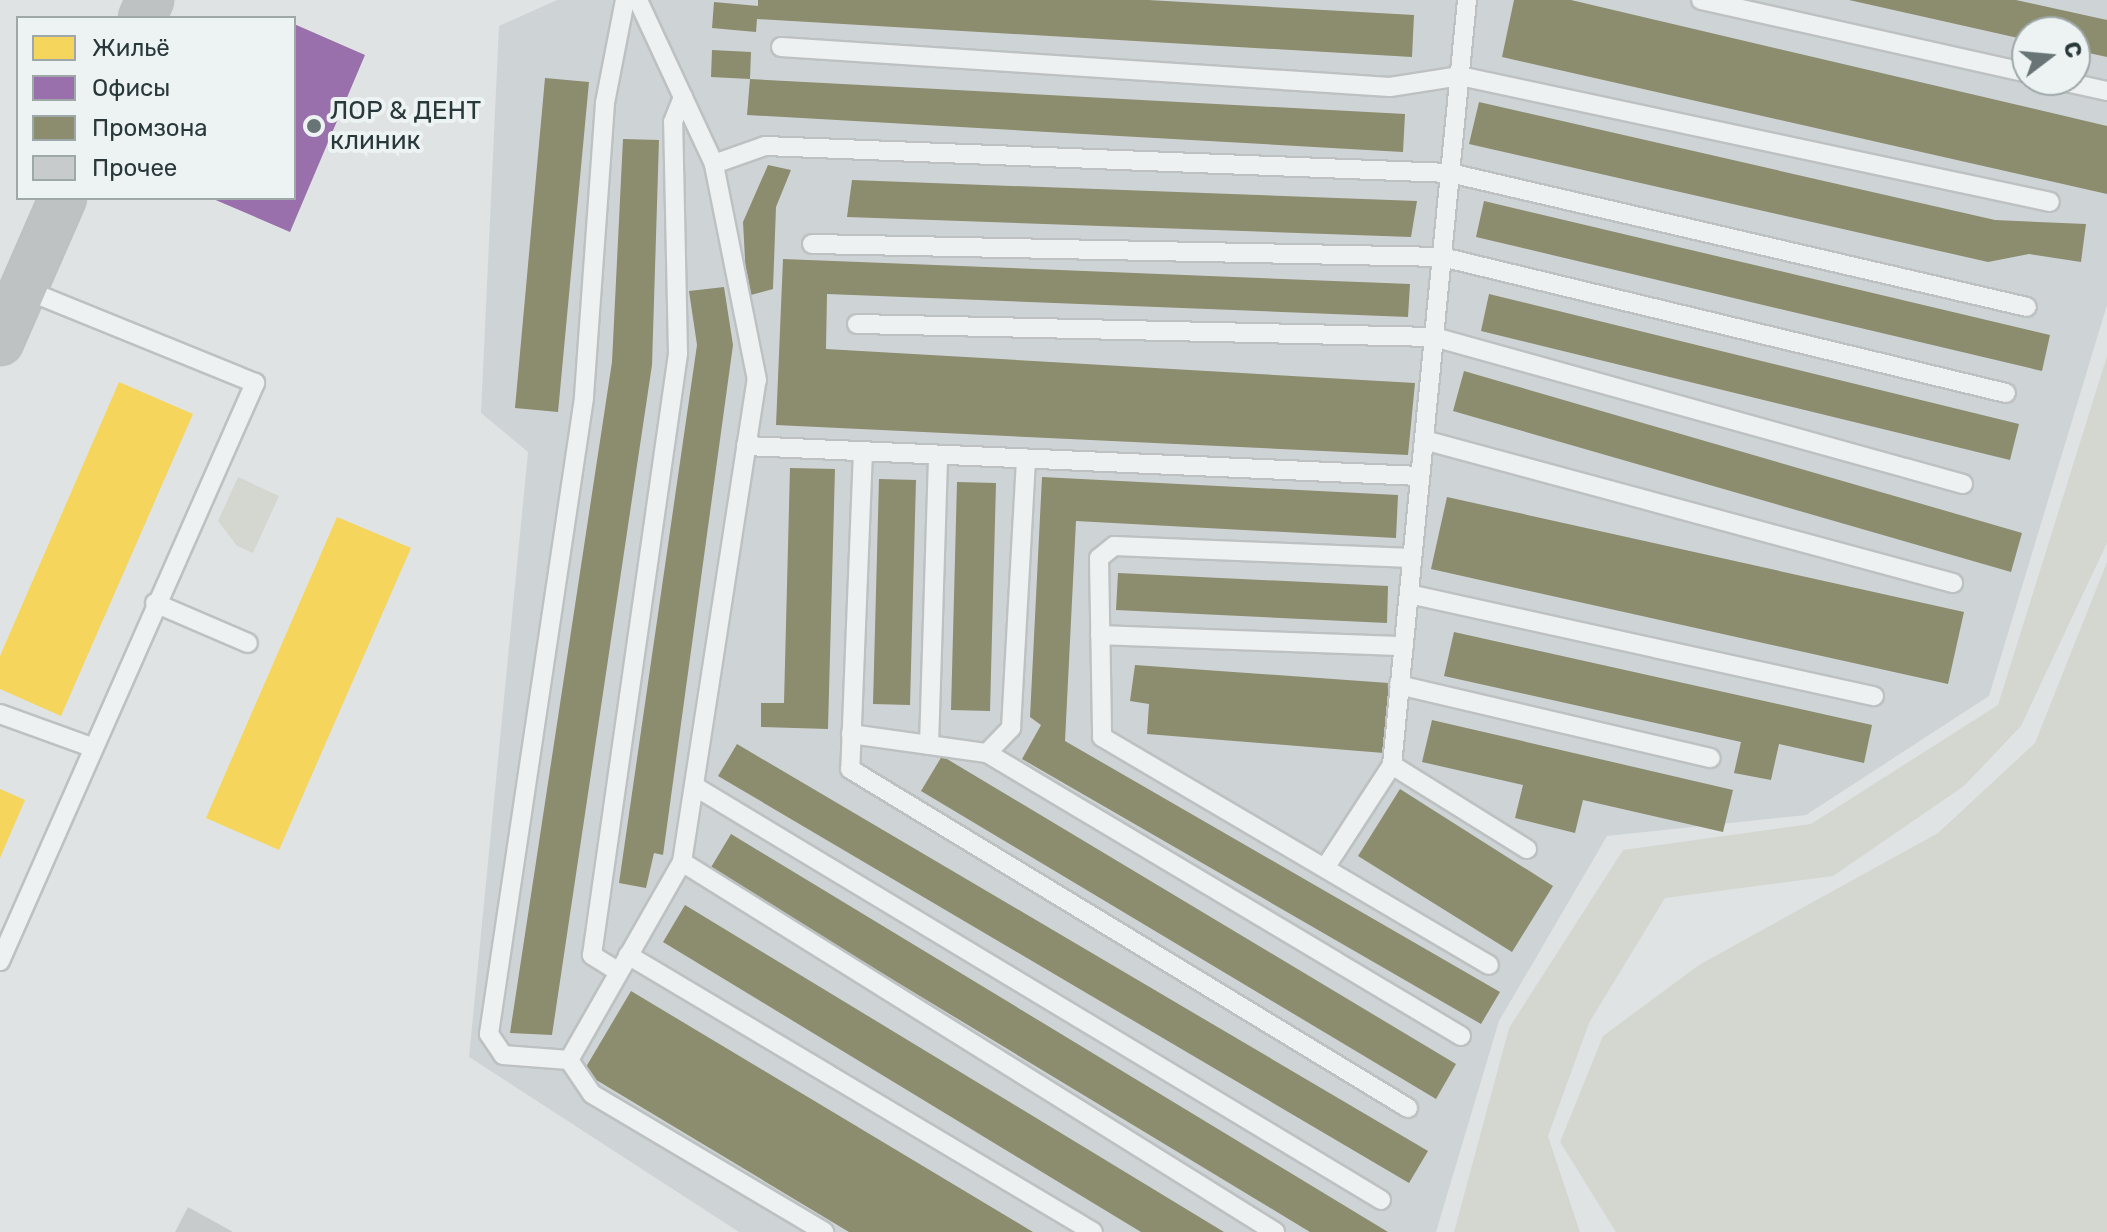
<!DOCTYPE html>
<html>
<head>
<meta charset="utf-8">
<style>
	body { margin:0 }
	#map { position:relative; width:2107px; height:1232px; overflow:hidden; background:#dfe3e4; font-family:Rubik,sans-serif }
	div>[style] { position:absolute }
	[style*='--x'] { left:calc(var(--x)*1px); top:calc(var(--y)*1px); width:calc(var(--w)*1px); rotate:calc(var(--a)*1deg) }
	.built>* { inset:0; background:#ced4d6 }
	.green>* { inset:0; background:#d4d7d0 }
	.homes>* { inset:0; background:#f6d55c }
	.offices>* { inset:0; background:#9970ab }
	.industry>* { inset:0; background:#8c8c6e }
	.building>* { inset:0; background:#c8cbcc }
	.roads { filter:drop-shadow(2px 0 #bdc1c2) drop-shadow(-2px 0 #bdc1c2) drop-shadow(0 2px #bdc1c2) drop-shadow(0 -2px #bdc1c2) }
	.service>* { height:18px; margin:-9px; padding:0 9px; transform-origin:9px; border-radius:9px; background:#eef1f1 }
	.secondary>* { height:44px; margin:-22px; padding:0 22px; transform-origin:22px; border-radius:22px; background:#bec2c3 }
	.dots>* { width:22px; height:22px; translate:-50% -50%; box-sizing:border-box; border:4px solid #edf3f3; border-radius:50% }
	span { translate:-50% -50%; white-space:nowrap; text-align:center; line-height:1.15; -webkit-text-stroke:8px #edf3f3; paint-order:stroke }
	.poi-label { font-size:26px; color:#29383a }
	.left { translate:0 -50%; text-align:left }
	.legend { position:absolute; left:16px; top:16px; width:280px; height:184px; box-sizing:border-box; background:#edf3f3; border:2px solid #9fa8a9; margin:0; padding:10px 14px; list-style:none; font-size:24px; color:#29383a }
	.legend li { display:flex; align-items:center; gap:16px; height:40px }
	.legend b { width:40px; border:2px solid #9fa8a9 }
	.north { position:absolute; left:2011px; top:16px; width:80px; height:80px; box-sizing:border-box; background:#edf3f3; border:2px solid #9fa8a9; border-radius:50%; rotate:74deg; font-size:22px; font-weight:700; line-height:32px; text-align:center; color:#29383a }
	.north::after { content:''; display:block; margin:auto; width:28px; height:36px; background:#697476; clip-path:polygon(50% 0,100% 100%,50% 72%,0 100%) }
</style>
</head>
<body>
<div id="map">
	<div class="built">
		<i style="clip-path:polygon(evenodd,557px 0,2107px 0,2107px 305px,1989px 696px,1806px 815px,1607px 836px,1499px 1021px,1436px 1232px,739px 1232px,469px 1057px,528px 452px,481px 413px,499px 26px,557px 0,2027px 32px,2075px 32px,2075px 80px,2027px 80px,2027px 32px)"></i>
	</div>
	<div class="green">
		<i style="clip-path:polygon(2107px 356px,2107px 543px,2021px 726px,1964px 786px,1833px 876px,1665px 898px,1589px 1023px,1548px 1136px,1580px 1232px,1454px 1232px,1509px 1028px,1623px 850px,1811px 824px,1998px 705px)"></i>
		<i style="clip-path:polygon(238px 477px,279px 496px,253px 553px,237px 546px,218px 521px)"></i>
		<i style="clip-path:polygon(2107px 562px,2107px 1232px,1616px 1232px,1560px 1142px,1603px 1036px,1699px 965px,1938px 833px,2035px 743px)"></i>
	</div>
	<div class="homes">
		<i style="clip-path:polygon(119px 382px,193px 414px,61px 716px,0 689px,0 656px)"></i>
		<i style="clip-path:polygon(337px 517px,411px 548px,279px 850px,206px 818px)"></i>
		<i style="clip-path:polygon(0 789px,25px 800px,0 858px)"></i>
	</div>
	<div class="offices">
		<i style="clip-path:polygon(294px 24px,365px 55px,290px 232px,211px 198px,294px 198px)"></i>
	</div>
	<div class="industry">
		<i style="clip-path:polygon(758px 0,1148px 0,1414px 15px,1412px 57px,757px 19px,756px 32px,712px 28px,714px 2px,758px 6px)"></i>
		<i style="clip-path:polygon(1514px 0,1571px 0,2107px 126px,2107px 194px,1502px 57px)"></i>
		<i style="clip-path:polygon(1849px 0,2016px 0,2107px 20px,2107px 57px,2075px 50px,2075px 32px,2027px 32px,2027px 40px)"></i>
		<i style="clip-path:polygon(712px 50px,751px 52px,750px 79px,1405px 114px,1403px 152px,747px 115px,750px 79px,711px 77px)"></i>
		<i style="clip-path:polygon(545px 78px,589px 82px,558px 412px,515px 408px)"></i>
		<i style="clip-path:polygon(1479px 102px,1995px 220px,2086px 224px,2081px 262px,2029px 254px,1988px 262px,1469px 144px)"></i>
		<i style="clip-path:polygon(623px 139px,659px 140px,652px 365px,552px 1035px,510px 1033px,612px 362px)"></i>
		<i style="clip-path:polygon(768px 165px,791px 170px,776px 207px,773px 289px,747px 296px,743px 222px)"></i>
		<i style="clip-path:polygon(852px 180px,1417px 201px,1411px 237px,847px 217px)"></i>
		<i style="clip-path:polygon(1484px 201px,2050px 335px,2042px 371px,1476px 237px)"></i>
		<i style="clip-path:polygon(783px 259px,1410px 284px,1408px 317px,827px 294px,826px 349px,1415px 383px,1408px 455px,776px 425px)"></i>
		<i style="clip-path:polygon(724px 287px,733px 345px,663px 855px,654px 853px,646px 888px,619px 883px,697px 345px,689px 291px)"></i>
		<i style="clip-path:polygon(1489px 294px,2019px 424px,2010px 460px,1481px 331px)"></i>
		<i style="clip-path:polygon(1464px 371px,2022px 533px,2011px 572px,1453px 411px)"></i>
		<i style="clip-path:polygon(790px 468px,835px 469px,828px 729px,761px 727px,761px 703px,784px 703px)"></i>
		<i style="clip-path:polygon(1042px 477px,1398px 495px,1396px 538px,1076px 521px,1065px 741px,1500px 992px,1481px 1024px,1022px 759px,1041px 725px,1030px 717px)"></i>
		<i style="clip-path:polygon(879px 479px,916px 480px,910px 705px,873px 704px)"></i>
		<i style="clip-path:polygon(957px 482px,996px 483px,990px 711px,951px 710px)"></i>
		<i style="clip-path:polygon(1447px 497px,1964px 612px,1948px 684px,1431px 569px)"></i>
		<i style="clip-path:polygon(1118px 573px,1388px 586px,1387px 623px,1116px 610px)"></i>
		<i style="clip-path:polygon(1454px 632px,1872px 725px,1864px 763px,1779px 744px,1771px 780px,1734px 773px,1741px 742px,1444px 676px)"></i>
		<i style="clip-path:polygon(1135px 665px,1389px 683px,1384px 753px,1147px 734px,1149px 704px,1130px 701px)"></i>
		<i style="clip-path:polygon(1432px 720px,1733px 790px,1723px 832px,1583px 800px,1575px 833px,1515px 818px,1523px 785px,1422px 762px)"></i>
		<i style="clip-path:polygon(737px 744px,1428px 1151px,1409px 1183px,718px 776px)"></i>
		<i style="clip-path:polygon(942px 756px,1456px 1064px,1436px 1099px,921px 791px)"></i>
		<i style="clip-path:polygon(1400px 789px,1553px 886px,1512px 952px,1358px 856px)"></i>
		<i style="clip-path:polygon(731px 834px,1388px 1232px,1310px 1232px,710px 869px)"></i>
		<i style="clip-path:polygon(685px 905px,1224px 1232px,1141px 1232px,663px 942px)"></i>
		<i style="clip-path:polygon(631px 991px,1033px 1232px,849px 1232px,583px 1072px)"></i>
	</div>
	<div class="building">
		<i style="clip-path:polygon(188px 1207px,233px 1232px,175px 1232px)"></i>
	</div>
	<div class="roads">
		<div class="service">
			<i style="--x:625;--y:0;--w:105;--a:101"></i>
			<i style="--x:605;--y:103;--w:296;--a:94.1"></i>
			<i style="--x:584;--y:398;--w:643;--a:98.5"></i>
			<i style="--x:489;--y:1034;--w:25;--a:56"></i>
			<i style="--x:503;--y:1055;--w:66;--a:4.3"></i>
			<i style="--x:569;--y:1060;--w:228;--a:-60.3"></i>
			<i style="--x:682;--y:862;--w:488;--a:-81.2"></i>
			<i style="--x:757;--y:380;--w:220;--a:-101.3"></i>
			<i style="--x:714;--y:164;--w:181;--a:-114.9"></i>
			<i style="--x:1701;--y:0;--w:334;--a:12.6"></i>
			<i style="--x:781;--y:47;--w:610;--a:3.76"></i>
			<i style="--x:1390;--y:87;--w:71;--a:-8.9"></i>
			<i style="--x:1460;--y:76;--w:603;--a:12.05"></i>
			<i style="--x:2057;--y:80;--w:51;--a:12.4"></i>
			<i style="--x:714;--y:164;--w:54;--a:-19.4"></i>
			<i style="--x:765;--y:146;--w:686;--a:2.26"></i>
			<i style="--x:1450;--y:173;--w:592;--a:13.07"></i>
			<i style="--x:812;--y:244;--w:630;--a:1.18"></i>
			<i style="--x:1442;--y:257;--w:580;--a:13.56"></i>
			<i style="--x:857;--y:324;--w:577;--a:1.29"></i>
			<i style="--x:1434;--y:337;--w:549;--a:15.53"></i>
			<i style="--x:1424;--y:440;--w:548;--a:15.13"></i>
			<i style="--x:746;--y:446;--w:675;--a:2.55"></i>
			<i style="--x:863;--y:451;--w:318;--a:92.3"></i>
			<i style="--x:850;--y:769;--w:653;--a:31.28"></i>
			<i style="--x:1412;--y:558;--w:298;--a:-177.7"></i>
			<i style="--x:1114;--y:546;--w:19;--a:141"></i>
			<i style="--x:1099;--y:558;--w:179;--a:89"></i>
			<i style="--x:1102;--y:737;--w:449;--a:30.5"></i>
			<i style="--x:1409;--y:594;--w:476;--a:12.4"></i>
			<i style="--x:155;--y:603;--w:101;--a:23.3"></i>
			<i style="--x:1100;--y:635;--w:304;--a:2.1"></i>
			<i style="--x:1399;--y:685;--w:320;--a:13.2"></i>
			<i style="--x:0;--y:714;--w:97;--a:19.9"></i>
			<i style="--x:851;--y:734;--w:137;--a:8"></i>
			<i style="--x:987;--y:753;--w:552;--a:30.84"></i>
			<i style="--x:929;--y:745;--w:290;--a:-88.2"></i>
			<i style="--x:987;--y:753;--w:35;--a:-46"></i>
			<i style="--x:1011;--y:728;--w:270;--a:-86.8"></i>
			<i style="--x:1392;--y:765;--w:159;--a:31.9"></i>
			<i style="--x:694;--y:786;--w:802;--a:31.07"></i>
			<i style="--x:682;--y:862;--w:699;--a:31.96"></i>
			<i style="--x:1325;--y:868;--w:123;--a:-57"></i>
			<i style="--x:1392;--y:765;--w:769;--a:-84.4"></i>
			<i style="--x:628;--y:955;--w:541;--a:30.78"></i>
			<i style="--x:0;--y:961;--w:632;--a:-66.19"></i>
			<i style="--x:255;--y:383;--w:250;--a:-157.9"></i>
			<i style="--x:619;--y:972;--w:32;--a:-148"></i>
			<i style="--x:592;--y:955;--w:607;--a:-81.86"></i>
			<i style="--x:678;--y:354;--w:232;--a:-91.2"></i>
			<i style="--x:673;--y:122;--w:27;--a:-68"></i>
			<i style="--x:569;--y:1060;--w:41;--a:55.9"></i>
			<i style="--x:592;--y:1094;--w:270;--a:30.7"></i>
		</div>
		<div class="secondary">
			<i style="--x:142;--y:18;--w:20;--a:-66"></i>
			<i style="--x:0;--y:342;--w:157;--a:-66.4"></i>
		</div>
	</div>
	<div class="dots">
		<i style="left:314px;top:126px;background:#697476"></i>
	</div>
	<div class="poi-label">
		<span class="left" style="left:330px;top:126px">ЛОР &amp; ДЕНТ<br>клиник</span>
	</div>
	<ul class="legend">
	<li><b style="height:22px;background:#f6d55c"></b>Жильё</li>
	<li><b style="height:22px;background:#9970ab"></b>Офисы</li>
	<li><b style="height:22px;background:#8c8c6e"></b>Промзона</li>
	<li><b style="height:22px;background:#c8cbcc"></b>Прочее</li>
	</ul>
	<div class="north">С</div>
</div>
</body>
</html>
